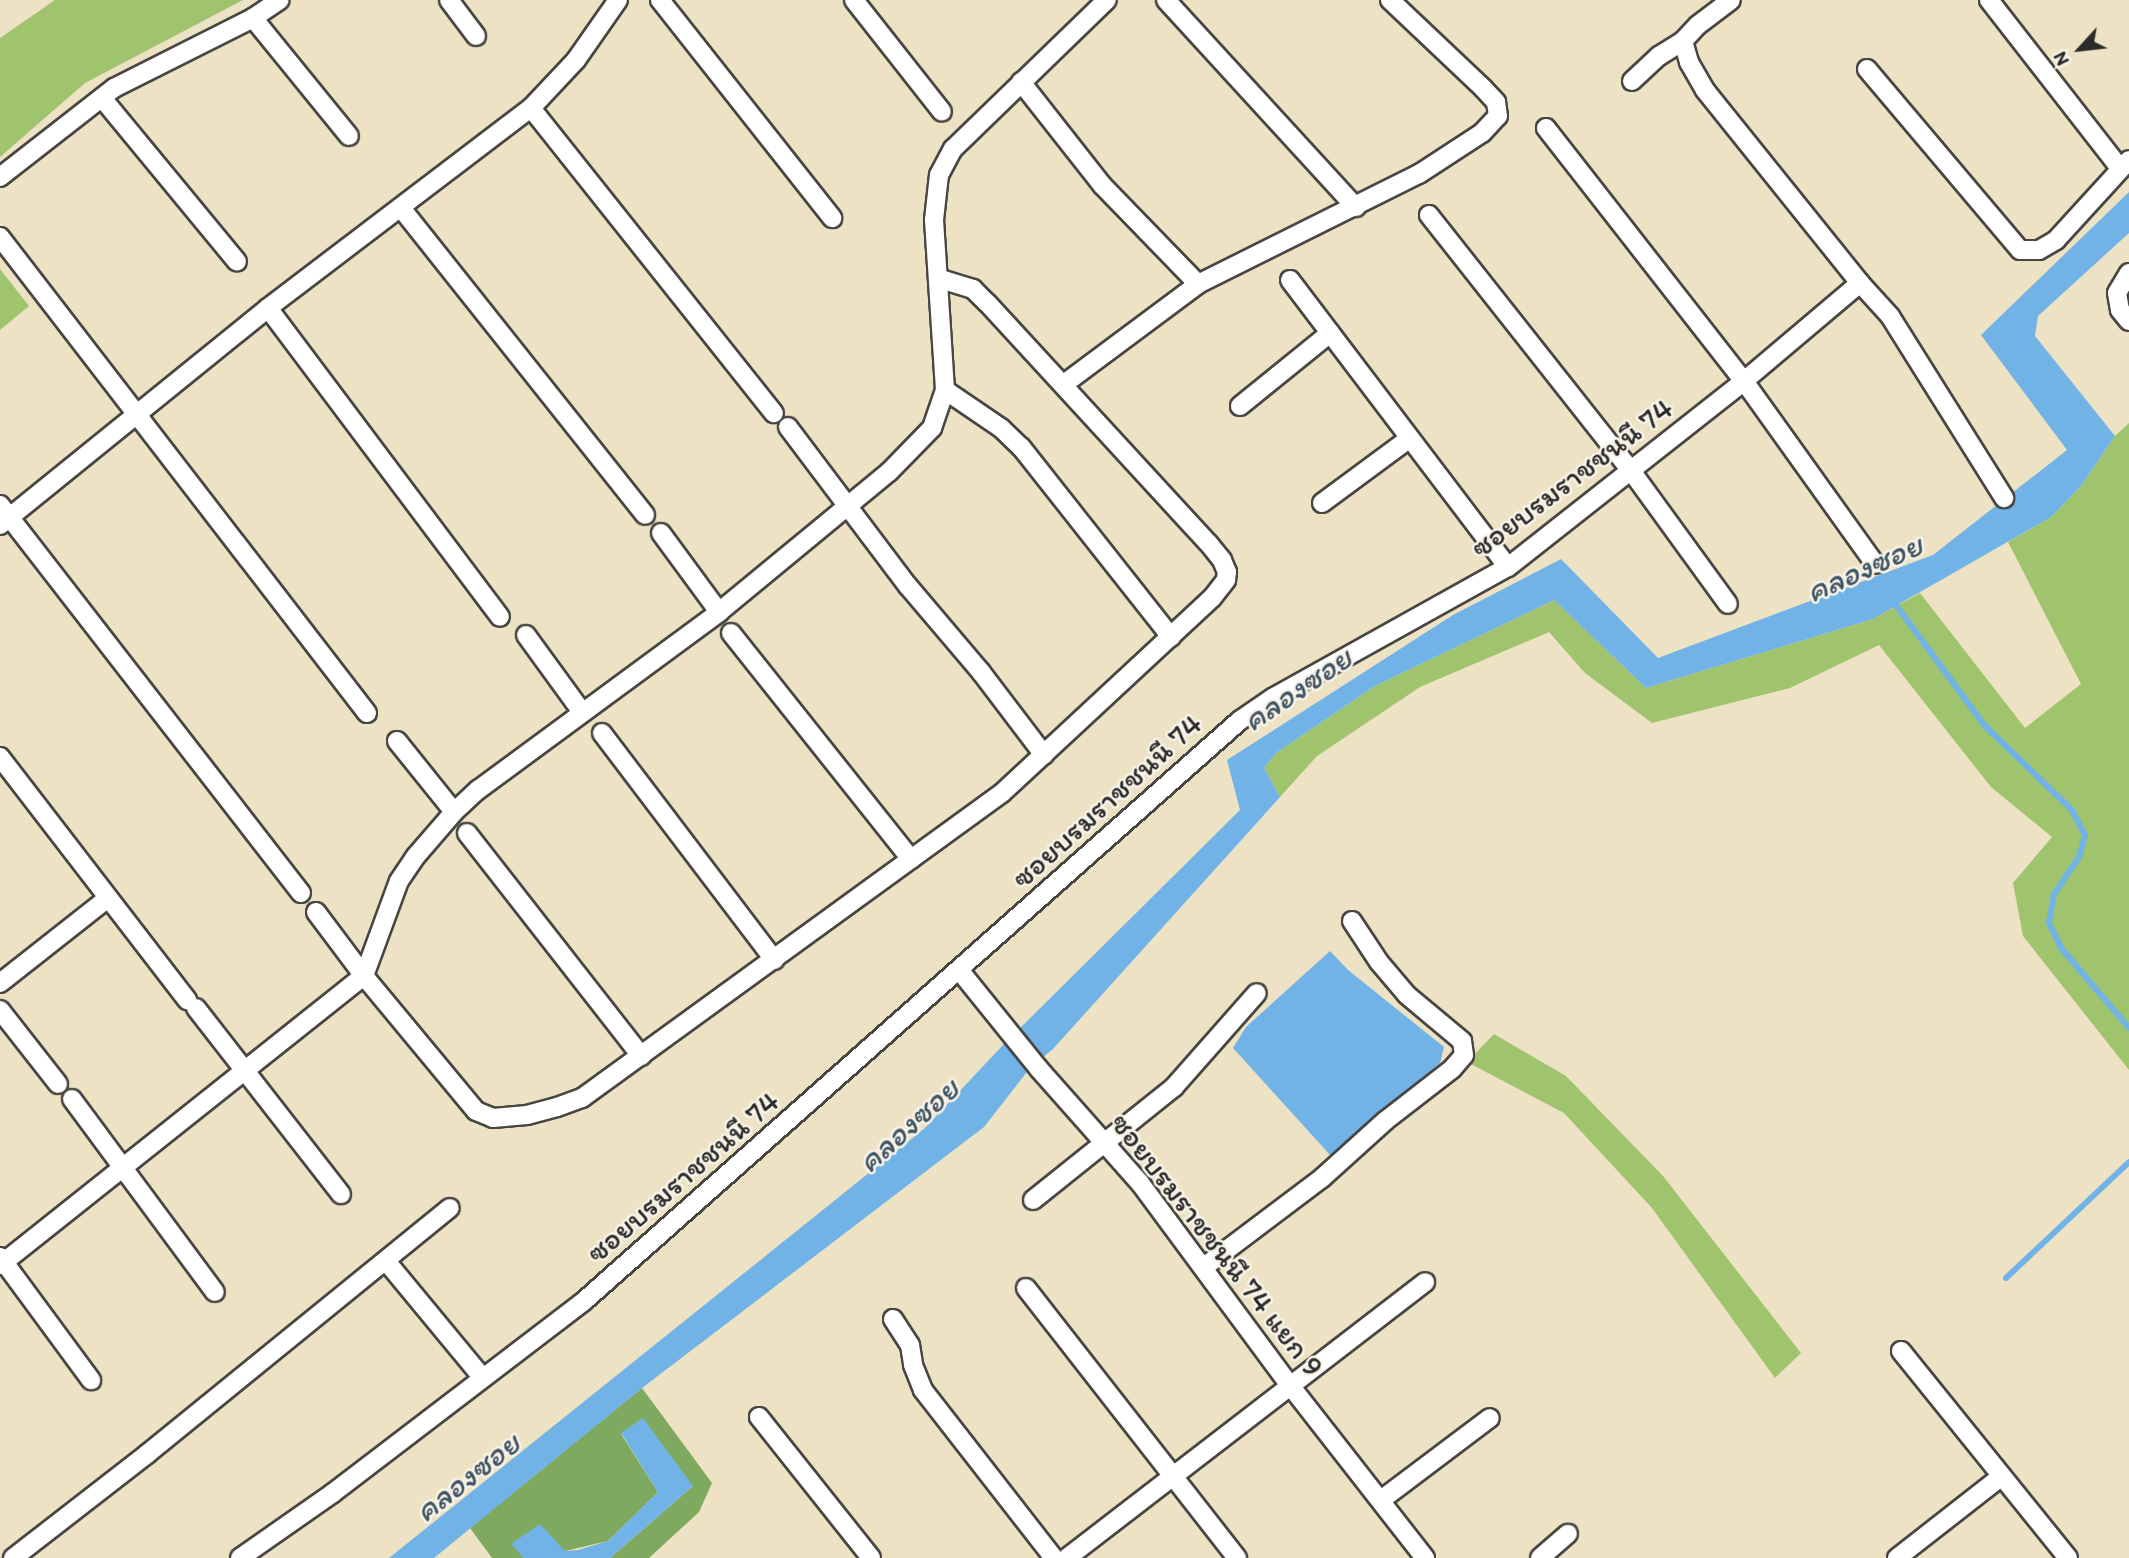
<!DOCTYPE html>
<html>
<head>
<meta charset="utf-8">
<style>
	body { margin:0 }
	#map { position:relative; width:2129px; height:1558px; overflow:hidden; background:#ede2c3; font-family:Itim,"Playpen Sans Thai",sans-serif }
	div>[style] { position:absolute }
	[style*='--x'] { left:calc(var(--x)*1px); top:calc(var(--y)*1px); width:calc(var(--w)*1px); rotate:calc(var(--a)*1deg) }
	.green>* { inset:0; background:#a0c36d }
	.forest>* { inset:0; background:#80a960 }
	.water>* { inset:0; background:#71b3e6 }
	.stream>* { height:6px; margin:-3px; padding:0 3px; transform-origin:3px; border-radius:3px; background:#71b3e6 }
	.roads { filter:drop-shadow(2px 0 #484642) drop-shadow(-2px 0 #484642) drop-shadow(0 2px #484642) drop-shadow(0 -2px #484642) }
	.minor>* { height:18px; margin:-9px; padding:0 9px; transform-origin:9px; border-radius:9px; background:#fff }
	span { translate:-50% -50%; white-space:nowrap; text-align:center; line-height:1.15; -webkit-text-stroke:5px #f7f3e8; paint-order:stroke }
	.street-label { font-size:30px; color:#2b2b2b }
	.water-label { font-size:32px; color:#405463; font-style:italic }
	.north { position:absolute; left:2045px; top:14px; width:70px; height:70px; -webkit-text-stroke:5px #f7f3e8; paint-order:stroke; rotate:243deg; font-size:19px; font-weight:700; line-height:28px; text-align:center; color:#2b2b2b }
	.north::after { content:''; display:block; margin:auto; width:24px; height:32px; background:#2b2b2b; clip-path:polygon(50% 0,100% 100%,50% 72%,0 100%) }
</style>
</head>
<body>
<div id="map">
	<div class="green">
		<i style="clip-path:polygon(55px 0,243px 0,85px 83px,0 157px,0 38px)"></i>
		<i style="clip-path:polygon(0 269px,29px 306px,0 330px)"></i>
		<i style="clip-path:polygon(2129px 423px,2129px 1070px,2023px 936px,2013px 883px,2052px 837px,1991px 787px,1879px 645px,1790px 688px,1652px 723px,1585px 673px,1549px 632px,1420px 687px,1317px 756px,1280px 797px,1264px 768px,1276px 753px,1375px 686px,1554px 600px,1646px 688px,1873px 619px,1920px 593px,2025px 728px,2081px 684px,2008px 542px,2051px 517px,2081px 486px,2115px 436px)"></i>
		<i style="clip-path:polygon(1494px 1034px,1566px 1076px,1663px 1176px,1801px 1353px,1775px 1378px,1652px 1208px,1564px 1113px,1467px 1062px)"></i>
	</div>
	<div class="forest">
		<i style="clip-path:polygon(642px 1388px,712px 1483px,699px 1512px,649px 1558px,610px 1558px,693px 1486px,621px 1434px,658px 1492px,608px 1541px,565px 1551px,512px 1544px,524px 1558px,492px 1558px,470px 1528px)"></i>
	</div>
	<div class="water">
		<i style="clip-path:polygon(2129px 192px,2129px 233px,2038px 316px,2035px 336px,2115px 436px,2081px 486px,2051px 517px,1873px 619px,1646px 688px,1554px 600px,1375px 686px,1276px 753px,1264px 768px,1280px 797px,1053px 1049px,1030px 1068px,984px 1127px,642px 1388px,434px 1558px,389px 1558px,925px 1128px,1003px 1045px,1240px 810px,1227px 760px,1453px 615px,1561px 559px,1658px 658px,1933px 555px,2067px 450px,1981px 335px)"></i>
		<i style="clip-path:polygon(1330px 951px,1348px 970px,1444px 1047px,1440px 1063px,1331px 1156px,1233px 1048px,1246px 1027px)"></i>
		<i style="clip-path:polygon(643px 1418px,693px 1486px,610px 1558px,524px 1558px,511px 1544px,540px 1524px,565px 1551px,578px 1550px,608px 1541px,658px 1492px,621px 1433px)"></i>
	</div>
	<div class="stream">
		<i style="--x:1893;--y:601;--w:154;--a:53.7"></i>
		<i style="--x:1984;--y:725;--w:122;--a:44"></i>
		<i style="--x:2072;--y:810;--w:28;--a:63"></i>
		<i style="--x:2085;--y:835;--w:23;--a:105"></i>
		<i style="--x:2079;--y:857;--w:45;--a:124"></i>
		<i style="--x:2054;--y:894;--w:29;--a:100"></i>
		<i style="--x:2049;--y:923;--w:28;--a:64"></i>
		<i style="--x:2061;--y:948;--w:105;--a:49.6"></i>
		<i style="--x:2006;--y:1278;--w:169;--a:-43.3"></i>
	</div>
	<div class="roads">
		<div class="minor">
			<i style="--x:449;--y:0;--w:45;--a:53.1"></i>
			<i style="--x:660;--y:0;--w:278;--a:51.7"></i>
			<i style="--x:854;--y:0;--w:142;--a:51.8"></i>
			<i style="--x:1166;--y:0;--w:281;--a:47.5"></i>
			<i style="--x:1989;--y:0;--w:213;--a:52.1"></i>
			<i style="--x:253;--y:18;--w:152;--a:50.9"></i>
			<i style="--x:1867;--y:69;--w:237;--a:49.8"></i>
			<i style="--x:2020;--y:250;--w:19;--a:0"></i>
			<i style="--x:2039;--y:250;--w:20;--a:-30"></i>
			<i style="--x:2056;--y:240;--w:108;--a:-47.6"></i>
			<i style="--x:1632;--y:81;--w:37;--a:-43"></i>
			<i style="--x:1659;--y:56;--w:28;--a:-32"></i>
			<i style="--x:1021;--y:82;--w:131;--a:51.8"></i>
			<i style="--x:1102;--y:185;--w:138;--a:45.9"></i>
			<i style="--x:102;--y:98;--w:212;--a:50.5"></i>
			<i style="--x:531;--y:108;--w:390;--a:51.5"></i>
			<i style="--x:1546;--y:128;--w:321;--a:52"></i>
			<i style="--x:1744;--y:381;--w:225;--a:54.4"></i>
			<i style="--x:0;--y:177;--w:145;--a:-38"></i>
			<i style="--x:114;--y:88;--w:156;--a:-26.7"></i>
			<i style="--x:253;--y:18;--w:32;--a:-34"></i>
			<i style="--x:401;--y:208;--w:392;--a:51.5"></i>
			<i style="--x:1429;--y:215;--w:328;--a:51.7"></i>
			<i style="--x:1632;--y:472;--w:163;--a:54"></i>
			<i style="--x:0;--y:237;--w:601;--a:52.37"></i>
			<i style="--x:2129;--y:273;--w:23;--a:121"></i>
			<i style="--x:2117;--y:293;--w:17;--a:80"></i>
			<i style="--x:2120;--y:310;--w:14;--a:51"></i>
			<i style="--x:1290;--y:280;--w:360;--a:52.8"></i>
			<i style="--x:1860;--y:283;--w:45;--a:47.7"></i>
			<i style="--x:1890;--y:316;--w:215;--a:57.9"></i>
			<i style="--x:268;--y:308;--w:386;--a:53.1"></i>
			<i style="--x:1064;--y:384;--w:167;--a:-36.7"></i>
			<i style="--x:1198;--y:284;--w:247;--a:-26.5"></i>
			<i style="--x:1419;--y:174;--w:75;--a:-33.1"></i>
			<i style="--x:1482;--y:133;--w:23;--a:-47"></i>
			<i style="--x:1498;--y:116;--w:14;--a:-98"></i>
			<i style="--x:1496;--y:102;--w:19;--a:-133"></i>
			<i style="--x:1483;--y:88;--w:128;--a:-136.6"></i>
			<i style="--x:945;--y:390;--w:68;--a:34.2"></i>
			<i style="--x:1001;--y:428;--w:28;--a:44"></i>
			<i style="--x:1021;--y:447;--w:242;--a:51.7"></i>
			<i style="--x:1240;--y:406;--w:116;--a:-39"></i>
			<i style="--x:788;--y:427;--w:199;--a:53"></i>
			<i style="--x:908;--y:586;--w:113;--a:49.7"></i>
			<i style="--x:981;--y:672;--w:104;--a:52.8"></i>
			<i style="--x:1322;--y:503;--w:109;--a:-36.5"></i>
			<i style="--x:0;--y:505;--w:491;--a:52.2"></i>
			<i style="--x:0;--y:525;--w:345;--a:-39"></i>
			<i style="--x:268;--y:308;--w:330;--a:-37.3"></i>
			<i style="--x:531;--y:108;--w:66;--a:-46.8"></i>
			<i style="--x:576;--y:60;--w:73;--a:-55"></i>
			<i style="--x:661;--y:533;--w:98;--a:53.7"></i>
			<i style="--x:731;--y:633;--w:289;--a:51.5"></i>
			<i style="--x:526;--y:635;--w:95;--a:54"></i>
			<i style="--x:602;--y:733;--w:285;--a:52.8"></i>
			<i style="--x:397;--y:741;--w:91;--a:51.2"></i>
			<i style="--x:0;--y:757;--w:307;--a:52.4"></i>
			<i style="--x:467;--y:833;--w:283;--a:52"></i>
			<i style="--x:316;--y:912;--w:80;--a:53.1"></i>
			<i style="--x:364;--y:976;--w:175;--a:50.3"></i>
			<i style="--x:476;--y:1111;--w:18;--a:22"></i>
			<i style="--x:493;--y:1118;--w:34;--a:-5"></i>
			<i style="--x:527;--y:1115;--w:31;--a:-15"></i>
			<i style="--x:557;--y:1107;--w:27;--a:-20"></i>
			<i style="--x:582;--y:1098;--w:519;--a:-35.99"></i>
			<i style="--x:1002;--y:793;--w:287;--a:-42.9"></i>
			<i style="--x:1212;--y:598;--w:23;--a:-52"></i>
			<i style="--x:1226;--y:580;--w:8;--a:-83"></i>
			<i style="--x:1227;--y:572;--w:13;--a:-113"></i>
			<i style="--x:1222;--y:560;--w:22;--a:-129"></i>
			<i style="--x:1208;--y:543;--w:326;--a:-132.6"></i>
			<i style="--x:987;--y:303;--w:20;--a:-135"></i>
			<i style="--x:973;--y:289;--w:34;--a:-163"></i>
			<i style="--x:960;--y:971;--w:126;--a:51.1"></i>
			<i style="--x:1039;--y:1069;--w:152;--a:48.5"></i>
			<i style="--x:1140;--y:1183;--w:250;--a:53.5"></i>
			<i style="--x:1289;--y:1384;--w:221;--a:52"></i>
			<i style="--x:0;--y:983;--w:137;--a:-38.2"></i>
			<i style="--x:196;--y:1008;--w:236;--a:52.1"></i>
			<i style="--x:0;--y:1010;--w:94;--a:51.9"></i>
			<i style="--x:72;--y:1099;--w:240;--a:53.5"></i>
			<i style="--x:1033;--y:1200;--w:181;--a:-38.7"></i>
			<i style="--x:1174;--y:1087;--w:125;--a:-48.6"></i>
			<i style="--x:0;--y:1257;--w:6;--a:51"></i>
			<i style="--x:4;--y:1262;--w:460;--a:-38.5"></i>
			<i style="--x:364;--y:976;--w:101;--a:-69.8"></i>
			<i style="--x:399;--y:881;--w:30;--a:-56"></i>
			<i style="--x:416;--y:856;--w:58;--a:-49.2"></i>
			<i style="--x:454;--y:812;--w:33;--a:-43"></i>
			<i style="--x:478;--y:790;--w:300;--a:-36.4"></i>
			<i style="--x:719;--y:612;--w:220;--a:-39.5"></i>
			<i style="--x:889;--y:472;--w:62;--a:-45.7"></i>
			<i style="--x:932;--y:428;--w:40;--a:-71.1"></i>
			<i style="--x:945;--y:390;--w:170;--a:-93.7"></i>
			<i style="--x:934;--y:220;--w:45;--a:-83.7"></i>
			<i style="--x:939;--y:175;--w:30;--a:-62"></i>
			<i style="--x:953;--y:149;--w:214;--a:-44.1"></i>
			<i style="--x:386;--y:1261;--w:151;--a:50.4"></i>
			<i style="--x:0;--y:1265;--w:5;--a:-37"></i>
			<i style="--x:4;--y:1262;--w:147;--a:53.6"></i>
			<i style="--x:1204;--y:1267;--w:148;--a:-37"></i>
			<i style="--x:1322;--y:1178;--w:85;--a:-42.1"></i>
			<i style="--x:1385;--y:1121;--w:85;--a:-37.8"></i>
			<i style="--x:1452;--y:1069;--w:18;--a:-49"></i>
			<i style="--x:1464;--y:1055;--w:14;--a:-98"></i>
			<i style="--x:1462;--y:1041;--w:72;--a:-140.1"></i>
			<i style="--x:1407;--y:995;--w:43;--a:-130.3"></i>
			<i style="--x:1379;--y:962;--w:49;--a:-123.4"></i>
			<i style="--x:1026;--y:1288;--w:343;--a:52"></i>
			<i style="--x:893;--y:1319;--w:31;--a:57"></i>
			<i style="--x:910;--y:1345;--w:20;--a:81"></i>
			<i style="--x:913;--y:1365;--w:27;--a:68"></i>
			<i style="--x:923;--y:1390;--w:213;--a:52.1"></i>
			<i style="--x:1901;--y:1351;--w:266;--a:51.1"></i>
			<i style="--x:759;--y:1417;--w:180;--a:51.5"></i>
			<i style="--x:1381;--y:1500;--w:136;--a:-37"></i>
			<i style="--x:13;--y:1558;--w:170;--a:-37.8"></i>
			<i style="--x:147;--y:1454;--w:390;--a:-39.1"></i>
			<i style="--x:240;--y:1558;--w:113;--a:-35"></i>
			<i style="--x:333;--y:1493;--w:316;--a:-37.4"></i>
			<i style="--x:584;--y:1301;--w:875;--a:-41.52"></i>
			<i style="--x:1239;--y:721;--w:42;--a:-34.4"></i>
			<i style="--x:1274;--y:697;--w:268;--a:-29.1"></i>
			<i style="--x:1508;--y:567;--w:300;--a:-38.2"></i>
			<i style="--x:1744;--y:381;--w:152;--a:-40.2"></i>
			<i style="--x:1860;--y:283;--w:248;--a:-128.8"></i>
			<i style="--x:1705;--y:90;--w:32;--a:-120"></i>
			<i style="--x:1689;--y:62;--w:22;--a:-106"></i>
			<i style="--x:1683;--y:41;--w:22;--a:-47"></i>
			<i style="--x:1698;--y:25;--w:41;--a:-37.1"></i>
			<i style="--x:1067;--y:1558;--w:452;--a:-37.6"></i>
			<i style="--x:1540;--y:1558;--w:37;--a:-41"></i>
			<i style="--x:1897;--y:1558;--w:133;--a:-38"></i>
		</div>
	</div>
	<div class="street-label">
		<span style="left:1572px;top:478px;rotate:-37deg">ซอยบรมราชชนนี 74</span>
		<span style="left:1107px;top:801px;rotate:-42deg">ซอยบรมราชชนนี 74</span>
		<span style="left:683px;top:1177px;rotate:-41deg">ซอยบรมราชชนนี 74</span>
		<span style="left:1217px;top:1245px;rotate:52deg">ซอยบรมราชชนนี 74 แยก 9</span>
	</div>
	<div class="water-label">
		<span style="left:1864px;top:568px;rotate:-24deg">คลองซอย</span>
		<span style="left:1297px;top:689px;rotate:-34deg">คลองซอย</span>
		<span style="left:908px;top:1125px;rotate:-42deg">คลองซอย</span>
		<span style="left:467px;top:1477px;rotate:-38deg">คลองซอย</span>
	</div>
	<div class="north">N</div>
</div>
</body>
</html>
